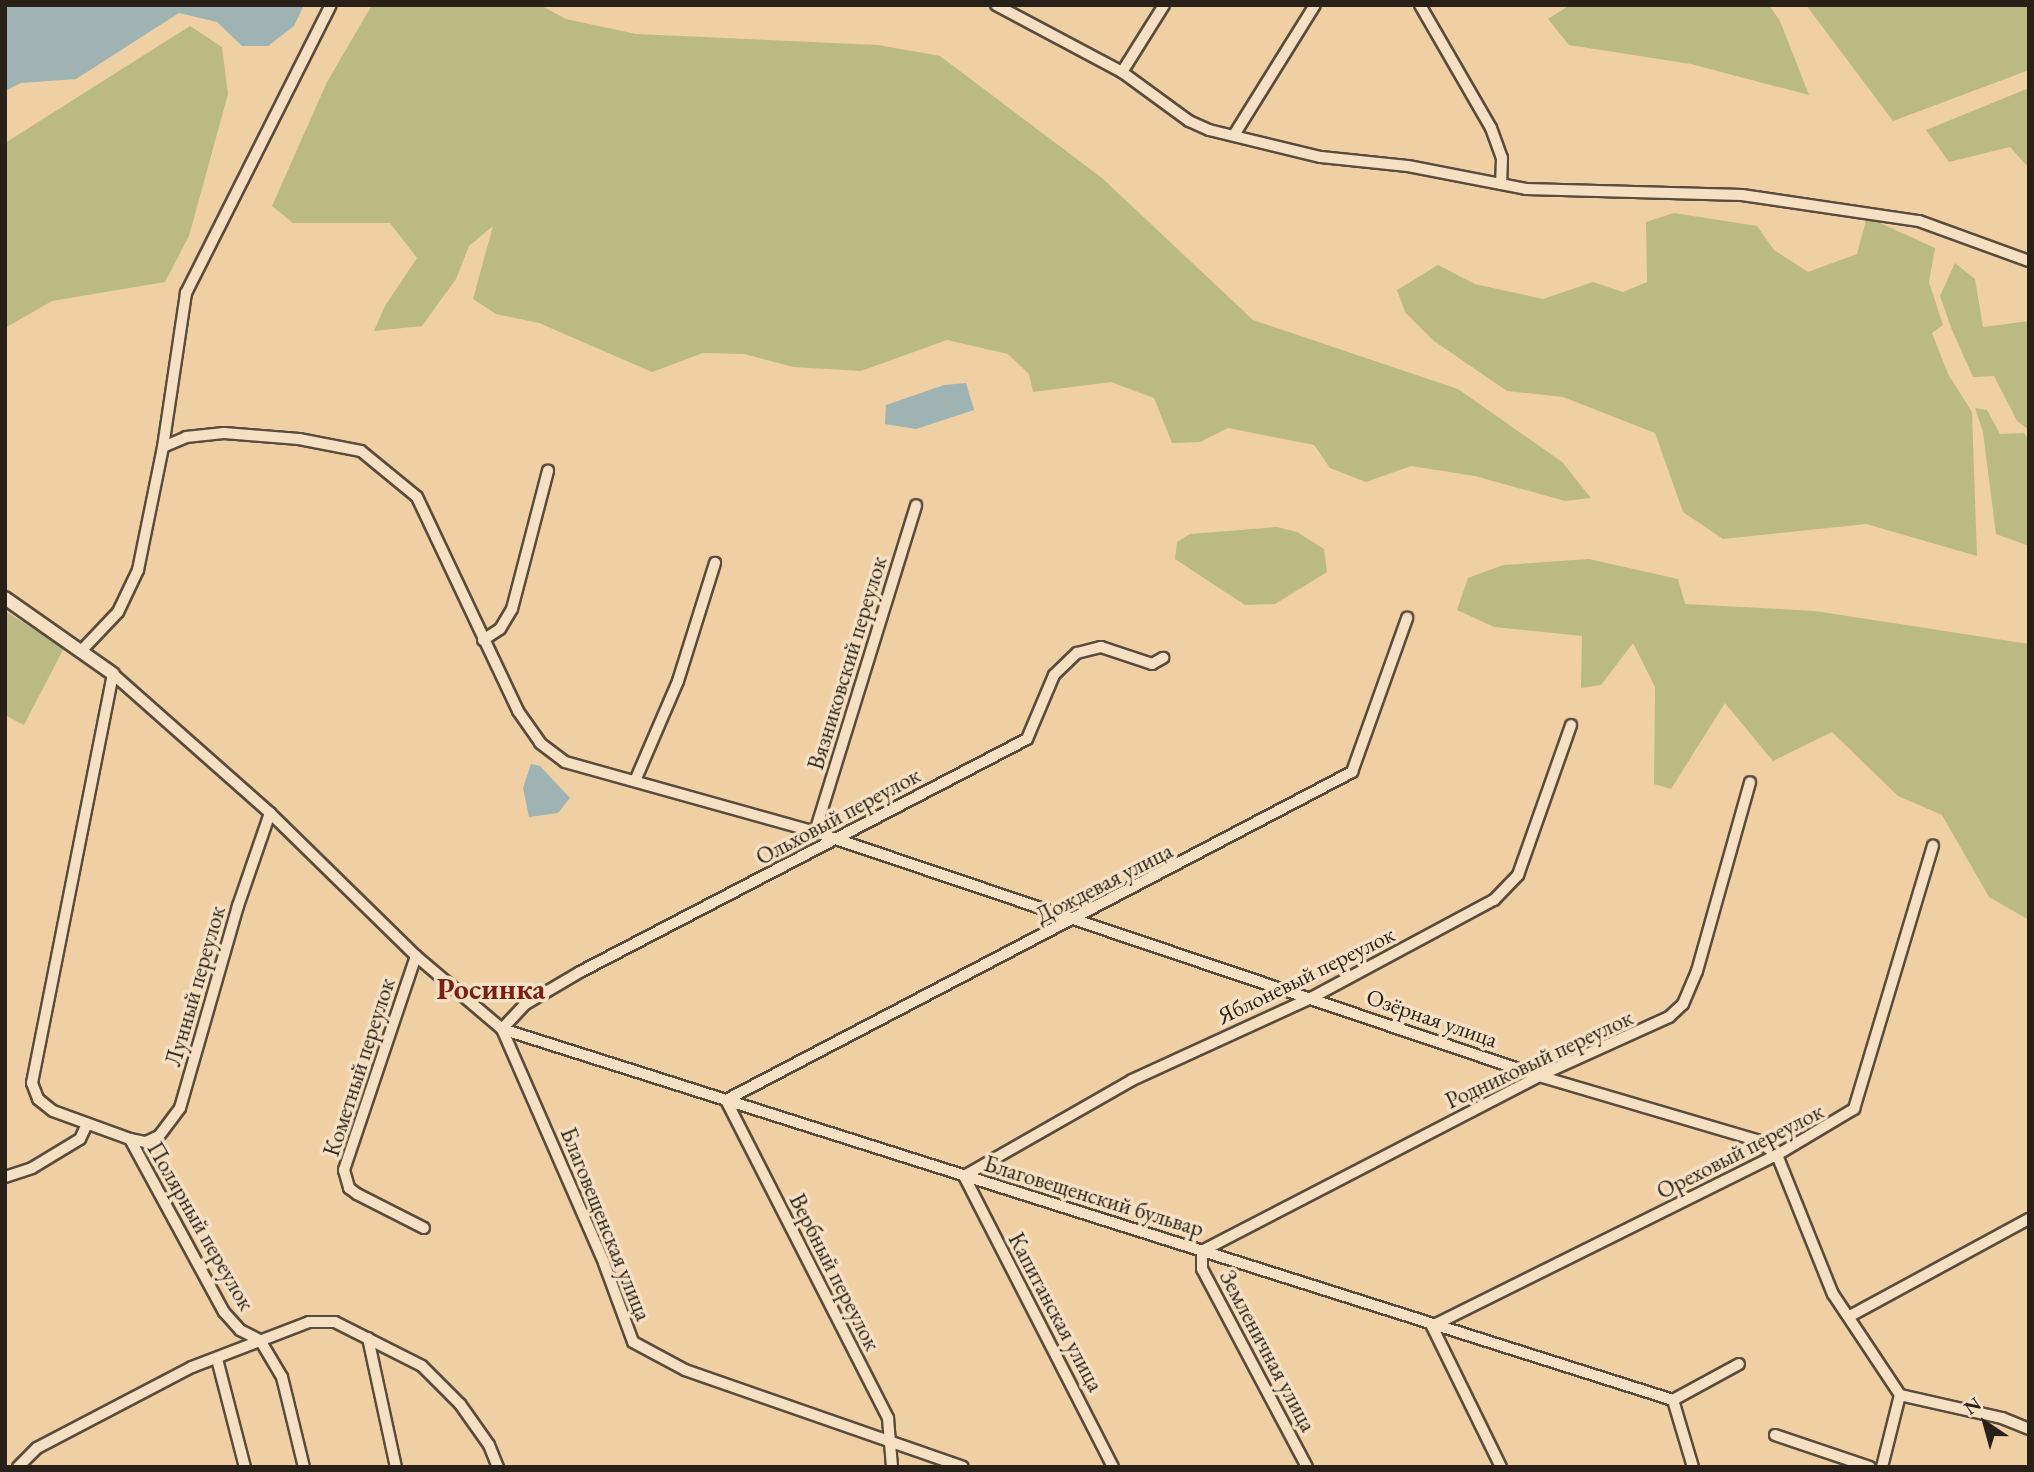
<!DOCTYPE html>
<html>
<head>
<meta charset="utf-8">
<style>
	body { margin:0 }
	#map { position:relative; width:2034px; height:1472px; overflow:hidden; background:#efcfa4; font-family:"EB Garamond",serif }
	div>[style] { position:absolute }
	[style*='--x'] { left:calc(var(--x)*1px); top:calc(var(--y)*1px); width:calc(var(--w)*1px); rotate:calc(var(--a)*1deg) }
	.green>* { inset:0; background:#bcba84 }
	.water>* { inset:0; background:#a0b3b3 }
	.roads { filter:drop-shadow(2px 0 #5a4c3a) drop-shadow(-2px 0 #5a4c3a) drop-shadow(0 2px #5a4c3a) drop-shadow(0 -2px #5a4c3a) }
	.street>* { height:10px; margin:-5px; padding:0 5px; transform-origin:5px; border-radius:5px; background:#f5e0c4 }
	.secondary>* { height:12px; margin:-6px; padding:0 6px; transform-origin:6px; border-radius:6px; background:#f5e0c4 }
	span { translate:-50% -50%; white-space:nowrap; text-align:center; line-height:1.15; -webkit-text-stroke:7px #f5e0c4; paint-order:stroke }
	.street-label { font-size:23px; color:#292117 }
	.district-label { font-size:30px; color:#7a1f14; font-weight:700 }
	.frame { position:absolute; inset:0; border:7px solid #292117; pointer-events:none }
	.north { position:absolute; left:1950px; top:1388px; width:70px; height:70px; -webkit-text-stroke:5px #f5e0c4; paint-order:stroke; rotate:324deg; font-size:19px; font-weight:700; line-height:28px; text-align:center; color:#292117 }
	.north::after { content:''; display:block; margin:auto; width:24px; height:32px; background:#292117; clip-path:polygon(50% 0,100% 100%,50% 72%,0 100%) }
</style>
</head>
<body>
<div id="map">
	<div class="green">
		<i style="clip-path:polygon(372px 5px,540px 5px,566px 19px,636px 34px,878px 45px,940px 56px,1102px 178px,1253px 320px,1458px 389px,1562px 462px,1591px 498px,1565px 501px,1475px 476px,1411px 466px,1366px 482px,1330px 468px,1314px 445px,1228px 428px,1200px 442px,1172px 443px,1154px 398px,1111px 382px,1033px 392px,1029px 374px,1008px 354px,947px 340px,861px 371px,793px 367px,744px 354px,703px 353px,652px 372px,539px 323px,496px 314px,473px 299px,493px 226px,469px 246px,456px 279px,422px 326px,374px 331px,385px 306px,417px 258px,390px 223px,293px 223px,272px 206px,327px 82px)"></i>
		<i style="clip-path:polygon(1570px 5px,1769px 5px,1780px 21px,1809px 95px,1691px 64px,1569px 45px,1548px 19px)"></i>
		<i style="clip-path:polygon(1806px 5px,2029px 5px,2029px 70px,1893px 121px)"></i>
		<i style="clip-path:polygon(190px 26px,222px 47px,228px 94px,189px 236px,165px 282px,52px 301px,5px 328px,5px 143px)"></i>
		<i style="clip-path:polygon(2029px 88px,2029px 168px,2010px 147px,1949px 162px,1926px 130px)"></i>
		<i style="clip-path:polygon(1674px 213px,1757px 226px,1774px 250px,1808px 272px,1857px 254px,1867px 217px,1935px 248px,1929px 282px,1943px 325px,1932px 333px,1948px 374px,1972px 412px,1977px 556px,1866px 524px,1723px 539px,1683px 512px,1655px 433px,1563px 397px,1507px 391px,1434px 341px,1405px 312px,1397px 290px,1438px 265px,1475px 284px,1543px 299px,1593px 282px,1623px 292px,1647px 282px,1646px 222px)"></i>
		<i style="clip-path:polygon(1955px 263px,1975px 279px,1983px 327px,2029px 321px,2029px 430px,2017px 421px,1994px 376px,1973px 377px,1952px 330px,1940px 296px)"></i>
		<i style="clip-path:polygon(1975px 408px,1987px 410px,2000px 434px,2024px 433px,2029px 441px,2029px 546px,1996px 534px,1983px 432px)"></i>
		<i style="clip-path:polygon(1277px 527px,1297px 532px,1324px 549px,1327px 572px,1275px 604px,1245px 605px,1175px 559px,1177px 542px,1190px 534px)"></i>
		<i style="clip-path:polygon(1589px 559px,1678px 579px,1685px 604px,1815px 611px,2029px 644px,2029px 920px,1989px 897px,1942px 815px,1898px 796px,1832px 732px,1773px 761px,1725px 703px,1671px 789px,1654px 784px,1655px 687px,1633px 643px,1601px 685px,1581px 688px,1582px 636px,1494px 627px,1457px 610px,1468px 578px,1503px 565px)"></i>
		<i style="clip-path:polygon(5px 611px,64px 648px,24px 725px,5px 715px)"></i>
	</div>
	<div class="water">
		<i style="clip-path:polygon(5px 5px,304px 5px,294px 26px,268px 46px,242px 46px,217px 22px,179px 13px,76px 79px,21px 83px,5px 91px)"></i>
		<i style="clip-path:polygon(966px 383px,974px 410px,916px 429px,885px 424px,886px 405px,944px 385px)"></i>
		<i style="clip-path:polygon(531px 764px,540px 766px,570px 798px,558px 813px,529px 817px,523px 788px)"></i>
	</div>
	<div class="roads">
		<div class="street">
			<i style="--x:996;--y:5;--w:143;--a:28"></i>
			<i style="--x:1122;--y:72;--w:83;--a:36.2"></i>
			<i style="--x:1189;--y:121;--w:22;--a:24"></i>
			<i style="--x:1209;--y:130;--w:115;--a:13.6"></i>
			<i style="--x:1321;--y:157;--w:87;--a:5.9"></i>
			<i style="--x:1408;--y:166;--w:120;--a:11"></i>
			<i style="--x:1526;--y:189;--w:216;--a:1.6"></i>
			<i style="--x:1742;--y:195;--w:179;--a:8.4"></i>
			<i style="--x:1919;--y:221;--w:117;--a:20"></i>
			<i style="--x:1420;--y:5;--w:142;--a:60"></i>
			<i style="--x:1491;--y:128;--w:32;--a:70"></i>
			<i style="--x:1502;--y:158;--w:26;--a:92"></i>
			<i style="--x:1122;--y:72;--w:79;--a:-57.9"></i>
			<i style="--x:1234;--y:135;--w:153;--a:-58.1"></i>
			<i style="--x:163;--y:447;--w:156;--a:-81.5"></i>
			<i style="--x:186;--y:293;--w:322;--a:-63.3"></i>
			<i style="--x:483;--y:640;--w:20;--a:-33"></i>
			<i style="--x:500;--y:629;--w:23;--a:-59"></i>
			<i style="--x:512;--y:609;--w:143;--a:-75.4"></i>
			<i style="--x:82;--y:650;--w:52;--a:-46.5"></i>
			<i style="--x:118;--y:612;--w:47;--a:-64.5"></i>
			<i style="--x:138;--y:570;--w:126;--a:-78.5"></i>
			<i style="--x:163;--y:447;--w:25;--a:-23"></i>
			<i style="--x:186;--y:437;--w:38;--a:-6"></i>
			<i style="--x:224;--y:433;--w:75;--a:4.6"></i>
			<i style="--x:299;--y:439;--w:63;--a:11"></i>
			<i style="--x:361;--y:451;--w:72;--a:39.4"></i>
			<i style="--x:417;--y:497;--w:237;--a:64.7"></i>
			<i style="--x:518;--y:711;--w:39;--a:55"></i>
			<i style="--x:540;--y:743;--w:31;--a:37"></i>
			<i style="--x:565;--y:762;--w:260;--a:15.6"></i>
			<i style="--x:815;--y:832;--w:764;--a:18.62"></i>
			<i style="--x:1539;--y:1076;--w:227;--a:16.4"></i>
			<i style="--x:1757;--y:1140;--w:25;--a:37"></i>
			<i style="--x:1777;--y:1155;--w:150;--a:68.1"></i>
			<i style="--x:1833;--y:1294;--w:121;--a:56.4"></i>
			<i style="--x:113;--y:674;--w:210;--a:41.5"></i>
			<i style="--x:270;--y:813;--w:204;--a:44.4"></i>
			<i style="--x:416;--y:956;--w:113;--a:40.3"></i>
			<i style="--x:502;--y:1029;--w:1228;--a:17.58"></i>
			<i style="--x:113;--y:674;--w:417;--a:101.2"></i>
			<i style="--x:32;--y:1083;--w:17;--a:69"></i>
			<i style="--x:38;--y:1099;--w:19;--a:39"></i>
			<i style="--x:53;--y:1111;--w:82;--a:20"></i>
			<i style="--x:130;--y:1139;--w:197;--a:61.5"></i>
			<i style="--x:224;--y:1312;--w:24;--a:48"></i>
			<i style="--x:240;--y:1330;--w:22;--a:27"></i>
			<i style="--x:260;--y:1340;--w:43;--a:59.3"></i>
			<i style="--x:282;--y:1377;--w:93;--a:76.3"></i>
			<i style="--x:635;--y:781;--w:109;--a:-66.7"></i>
			<i style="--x:678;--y:681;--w:124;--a:-72.6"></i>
			<i style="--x:815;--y:832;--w:342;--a:-72.8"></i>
			<i style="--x:416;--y:956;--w:226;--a:108.6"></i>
			<i style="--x:344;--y:1170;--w:19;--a:74"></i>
			<i style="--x:349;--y:1188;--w:10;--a:37"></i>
			<i style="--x:357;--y:1194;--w:75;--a:26.9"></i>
			<i style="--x:502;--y:1029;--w:33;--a:-47"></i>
			<i style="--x:524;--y:1005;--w:65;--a:-30.5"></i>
			<i style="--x:580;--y:972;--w:504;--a:-27.53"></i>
			<i style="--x:1027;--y:739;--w:69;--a:-67.1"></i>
			<i style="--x:1054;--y:675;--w:32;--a:-44"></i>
			<i style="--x:1077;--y:653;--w:25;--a:-14"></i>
			<i style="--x:1101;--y:647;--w:54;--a:18.4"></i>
			<i style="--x:1152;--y:664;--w:13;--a:-29"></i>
			<i style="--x:502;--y:1029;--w:255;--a:66.4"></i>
			<i style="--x:604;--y:1263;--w:84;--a:69.8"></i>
			<i style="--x:633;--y:1342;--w:59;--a:28.3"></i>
			<i style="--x:685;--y:1370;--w:294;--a:19.2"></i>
			<i style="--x:130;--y:1139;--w:16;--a:11"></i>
			<i style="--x:146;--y:1142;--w:14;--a:-25"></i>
			<i style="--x:159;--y:1136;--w:35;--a:-53"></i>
			<i style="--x:180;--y:1108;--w:210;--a:-74"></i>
			<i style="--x:238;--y:906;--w:98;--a:-71"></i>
			<i style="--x:5;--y:1177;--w:28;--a:-18"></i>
			<i style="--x:32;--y:1168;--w:56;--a:-31.1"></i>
			<i style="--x:80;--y:1139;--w:17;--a:-65"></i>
			<i style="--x:1850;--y:1316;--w:204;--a:-28.5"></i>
			<i style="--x:368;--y:1338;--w:132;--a:77.8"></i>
			<i style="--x:217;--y:1359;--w:112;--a:75.5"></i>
			<i style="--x:1900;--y:1395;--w:105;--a:12.7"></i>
			<i style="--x:2002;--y:1418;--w:29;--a:22"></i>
			<i style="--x:1673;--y:1400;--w:75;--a:-28.6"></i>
			<i style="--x:1673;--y:1400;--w:70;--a:73.4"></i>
			<i style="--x:1775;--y:1435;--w:100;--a:18.6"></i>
			<i style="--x:18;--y:1467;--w:27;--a:-45"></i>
			<i style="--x:37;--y:1448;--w:175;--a:-27.6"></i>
			<i style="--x:192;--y:1367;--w:125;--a:-21"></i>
			<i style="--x:309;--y:1322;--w:26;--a:0"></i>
			<i style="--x:335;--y:1322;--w:97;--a:26.8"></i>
			<i style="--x:422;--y:1366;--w:54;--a:45"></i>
			<i style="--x:460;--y:1404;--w:50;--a:54.7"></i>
			<i style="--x:489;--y:1445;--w:24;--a:68"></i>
			<i style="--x:892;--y:1467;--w:49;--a:-94.7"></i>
			<i style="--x:888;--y:1418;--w:357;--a:-117"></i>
			<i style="--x:726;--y:1100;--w:707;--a:-27.65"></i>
			<i style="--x:1352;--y:772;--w:164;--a:-70.3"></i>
			<i style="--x:1113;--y:1467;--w:327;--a:-117.1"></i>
			<i style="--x:964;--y:1176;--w:193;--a:-29.7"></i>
			<i style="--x:1132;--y:1080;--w:197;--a:-24.6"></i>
			<i style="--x:1311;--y:998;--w:208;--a:-28.2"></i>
			<i style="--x:1494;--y:900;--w:35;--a:-46"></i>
			<i style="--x:1518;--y:875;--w:159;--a:-70.5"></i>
			<i style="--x:1307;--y:1467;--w:224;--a:-117.9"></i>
			<i style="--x:1202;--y:1269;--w:18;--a:-90"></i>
			<i style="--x:1202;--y:1251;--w:380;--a:-27.4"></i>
			<i style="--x:1539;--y:1076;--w:143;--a:-24.4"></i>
			<i style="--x:1669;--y:1017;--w:19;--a:-43"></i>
			<i style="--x:1683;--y:1004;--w:36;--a:-67"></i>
			<i style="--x:1697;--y:971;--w:196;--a:-74.3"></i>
			<i style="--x:1501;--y:1467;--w:157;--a:-116.1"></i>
			<i style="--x:1432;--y:1326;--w:385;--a:-26.4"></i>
			<i style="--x:1777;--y:1155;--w:90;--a:-30.9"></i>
			<i style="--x:1854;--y:1109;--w:275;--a:-73.3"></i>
			<i style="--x:1882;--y:1467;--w:74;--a:-76"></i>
		</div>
		<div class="secondary">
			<i style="--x:5;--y:598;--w:132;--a:35.1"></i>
		</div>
	</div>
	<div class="street-label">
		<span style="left:847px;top:663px;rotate:-73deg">Вязниковский переулок</span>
		<span style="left:838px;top:816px;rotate:-28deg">Ольховый переулок</span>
		<span style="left:1104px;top:883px;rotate:-27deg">Дождевая улица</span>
		<span style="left:1306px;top:975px;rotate:-26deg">Яблоневый переулок</span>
		<span style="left:195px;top:986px;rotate:-74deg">Лунный переулок</span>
		<span style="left:1432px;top:1018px;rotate:19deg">Озёрная улица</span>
		<span style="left:1539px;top:1059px;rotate:-25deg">Родниковый переулок</span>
		<span style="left:359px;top:1067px;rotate:-72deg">Кометный переулок</span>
		<span style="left:1740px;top:1151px;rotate:-27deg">Ореховый переулок</span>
		<span style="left:1094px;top:1196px;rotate:17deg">Благовещенский бульвар</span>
		<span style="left:606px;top:1224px;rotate:68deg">Благовещенская улица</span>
		<span style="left:201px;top:1226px;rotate:60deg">Полярный переулок</span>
		<span style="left:835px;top:1272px;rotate:63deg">Вербный переулок</span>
		<span style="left:1056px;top:1312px;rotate:62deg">Капитанская улица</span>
		<span style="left:1268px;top:1351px;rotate:62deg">Земленичная улица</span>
	</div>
	<div class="district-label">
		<span style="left:491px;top:989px">Росинка</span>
	</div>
	<div class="frame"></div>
	<div class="north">N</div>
</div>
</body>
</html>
